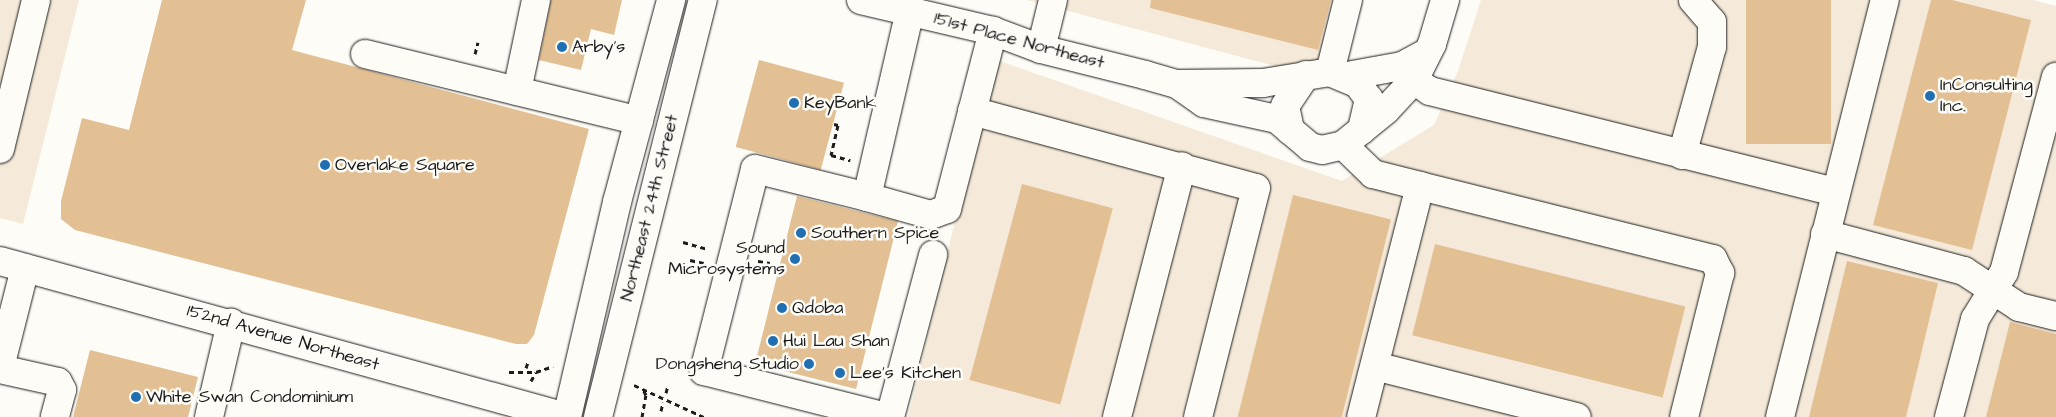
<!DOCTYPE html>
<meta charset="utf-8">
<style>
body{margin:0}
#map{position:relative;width:2056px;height:417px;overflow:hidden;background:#fdfcf7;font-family:"Architects Daughter",sans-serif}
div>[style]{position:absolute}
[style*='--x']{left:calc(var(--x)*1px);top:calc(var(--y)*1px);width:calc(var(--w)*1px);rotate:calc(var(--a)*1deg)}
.built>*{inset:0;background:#f5ead9}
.building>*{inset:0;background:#e3c094;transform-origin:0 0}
.path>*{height:3px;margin-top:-1.5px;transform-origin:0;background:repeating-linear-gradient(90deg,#1c1c1c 0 5px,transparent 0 9px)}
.roads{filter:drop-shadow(0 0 1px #1c1c1c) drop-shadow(0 0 1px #1c1c1c)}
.minor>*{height:28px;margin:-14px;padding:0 14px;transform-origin:14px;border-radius:14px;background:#fdfcf7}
.major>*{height:28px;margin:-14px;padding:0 14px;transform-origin:14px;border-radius:14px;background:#fdfcf7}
.dots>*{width:14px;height:14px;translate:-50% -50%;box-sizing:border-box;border:2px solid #fdfcf7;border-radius:50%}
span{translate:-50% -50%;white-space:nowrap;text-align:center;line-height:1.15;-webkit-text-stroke:5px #fdfcf7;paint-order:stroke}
.street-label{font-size:18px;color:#1c1c1c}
.poi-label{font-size:18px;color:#1c1c1c}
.left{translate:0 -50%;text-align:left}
.right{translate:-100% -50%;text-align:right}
</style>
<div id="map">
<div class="built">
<div style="clip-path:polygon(0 0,79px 0,23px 224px,0 218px)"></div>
<div style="clip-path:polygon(1027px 0,1357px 0,1342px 59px,1286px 69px)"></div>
<div style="clip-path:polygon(1481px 0,1890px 0,1770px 417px,908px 417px,994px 59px,1342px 181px,1434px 125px,1458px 71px)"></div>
<div style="clip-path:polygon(1896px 0,2033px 0,2056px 6px,2056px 417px,1784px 417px)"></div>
</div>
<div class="building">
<div style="clip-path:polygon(162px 0,306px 0,292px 50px,589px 129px,534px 335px,527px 344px,516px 344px,75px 230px,61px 219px,61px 201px,82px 118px,129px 130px)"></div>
<div style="clip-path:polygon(551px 0,622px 0,614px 35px,591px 29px,581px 70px,539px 60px)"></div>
<div style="clip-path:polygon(1151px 0,1331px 0,1318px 50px,1150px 8px)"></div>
<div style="left:1746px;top:0;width:85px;height:144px"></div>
<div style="clip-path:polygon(1931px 0,1952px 0,2031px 20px,1972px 250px,1873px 225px)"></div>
<div style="left:759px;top:60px;width:88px;height:90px;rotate:15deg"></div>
<div style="left:1022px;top:184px;width:94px;height:203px;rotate:15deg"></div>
<div style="left:1293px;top:195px;width:101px;height:229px;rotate:14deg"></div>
<div style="left:797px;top:196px;width:104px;height:173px;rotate:14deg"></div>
<div style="left:1435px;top:244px;width:258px;height:94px;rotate:14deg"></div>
<div style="clip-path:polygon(1847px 261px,1938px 283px,1906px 417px,1809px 417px)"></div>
<div style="clip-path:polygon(2010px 322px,2056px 334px,2056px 417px,1986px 417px)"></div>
<div style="clip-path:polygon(90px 350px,198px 377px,188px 417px,73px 417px)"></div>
</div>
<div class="path">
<div style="--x:475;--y:54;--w:12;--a:-76"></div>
<div style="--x:834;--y:124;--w:4;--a:14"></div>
<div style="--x:838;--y:125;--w:31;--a:103"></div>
<div style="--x:831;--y:155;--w:20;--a:15"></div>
<div style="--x:683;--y:242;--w:26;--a:16"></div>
<div style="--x:690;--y:260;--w:14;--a:12"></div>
<div style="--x:758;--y:261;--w:12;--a:9"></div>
<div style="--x:526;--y:368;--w:6;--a:-72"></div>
<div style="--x:509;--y:372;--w:26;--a:0"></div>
<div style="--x:531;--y:381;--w:10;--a:-61"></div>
<div style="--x:536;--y:372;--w:18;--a:-19"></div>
<div style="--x:634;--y:385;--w:77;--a:24.6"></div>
<div style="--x:666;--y:393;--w:8;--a:-76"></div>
<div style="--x:661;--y:411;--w:9;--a:-77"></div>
<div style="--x:642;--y:417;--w:22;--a:-80"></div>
<div style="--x:646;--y:395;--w:7;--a:-117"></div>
</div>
<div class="roads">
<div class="minor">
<div style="--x:861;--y:0;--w:136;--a:13.2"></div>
<div style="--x:993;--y:31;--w:51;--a:20.6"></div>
<div style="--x:1041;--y:49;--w:107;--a:14"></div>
<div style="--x:1145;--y:75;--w:33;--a:16"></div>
<div style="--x:1177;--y:84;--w:33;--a:35"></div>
<div style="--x:1204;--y:103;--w:75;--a:12.4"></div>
<div style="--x:1277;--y:119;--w:17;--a:40"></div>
<div style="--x:1041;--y:49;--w:50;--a:-76.2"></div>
<div style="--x:365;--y:54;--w:282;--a:13.7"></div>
<div style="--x:1330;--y:72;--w:74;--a:-76"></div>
<div style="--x:1306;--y:75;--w:37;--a:124"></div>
<div style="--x:1285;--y:106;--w:25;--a:78"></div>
<div style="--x:1290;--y:130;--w:26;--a:40"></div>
<div style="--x:1310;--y:147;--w:12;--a:14"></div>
<div style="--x:1322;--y:150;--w:22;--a:-13"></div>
<div style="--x:1343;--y:145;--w:55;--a:-39.1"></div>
<div style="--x:1386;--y:110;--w:41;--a:-47"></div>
<div style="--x:1414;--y:80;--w:40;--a:-63.4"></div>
<div style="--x:1432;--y:44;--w:46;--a:-73.5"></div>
<div style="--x:1347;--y:76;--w:56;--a:-10.3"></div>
<div style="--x:1402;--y:66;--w:24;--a:-28"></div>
<div style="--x:1414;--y:80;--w:19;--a:35"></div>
<div style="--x:1430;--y:91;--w:418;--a:14"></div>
<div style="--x:1177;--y:84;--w:86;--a:-0.7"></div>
<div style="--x:1263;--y:83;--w:68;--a:-9.3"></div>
<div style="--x:1330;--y:72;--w:30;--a:23"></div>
<div style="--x:1358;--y:84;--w:19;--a:54"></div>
<div style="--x:1369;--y:99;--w:32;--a:103"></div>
<div style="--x:517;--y:91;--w:93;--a:-78.2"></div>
<div style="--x:972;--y:111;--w:294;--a:15.2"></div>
<div style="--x:1256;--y:188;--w:236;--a:104.2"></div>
<div style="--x:1343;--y:145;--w:42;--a:44"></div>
<div style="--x:1373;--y:174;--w:49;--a:14.3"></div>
<div style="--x:1420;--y:186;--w:238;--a:104.3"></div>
<div style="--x:0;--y:149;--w:153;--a:-76.4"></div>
<div style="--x:1682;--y:155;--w:112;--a:-74.5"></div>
<div style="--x:1712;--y:47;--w:25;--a:-90"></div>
<div style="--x:1712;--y:22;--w:29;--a:-131"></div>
<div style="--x:1420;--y:186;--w:302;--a:14"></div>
<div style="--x:1713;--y:259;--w:16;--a:63"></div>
<div style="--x:1720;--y:273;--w:148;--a:104"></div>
<div style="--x:867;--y:197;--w:66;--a:15.7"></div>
<div style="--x:931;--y:215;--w:17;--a:-21"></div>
<div style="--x:947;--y:209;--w:184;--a:-75.5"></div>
<div style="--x:1825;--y:234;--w:144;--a:14.9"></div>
<div style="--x:1964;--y:271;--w:66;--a:33.2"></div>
<div style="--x:2019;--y:307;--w:38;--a:14"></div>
<div style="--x:0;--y:261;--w:587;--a:15.41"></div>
<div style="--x:1375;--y:366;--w:208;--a:14.2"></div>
<div style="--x:0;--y:367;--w:102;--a:-75.8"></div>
<div style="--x:0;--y:369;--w:59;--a:12.6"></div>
<div style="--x:58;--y:382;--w:9;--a:63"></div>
<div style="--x:62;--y:390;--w:28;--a:105"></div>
<div style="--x:209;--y:417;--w:97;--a:-76.8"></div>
<div style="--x:886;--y:417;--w:188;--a:-165.8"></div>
<div style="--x:704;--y:371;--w:208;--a:-75.8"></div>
<div style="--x:755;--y:169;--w:115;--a:14"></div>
<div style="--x:867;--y:197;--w:191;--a:-77"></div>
<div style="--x:890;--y:417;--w:168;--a:-75.1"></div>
<div style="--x:1117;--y:417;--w:259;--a:-75.5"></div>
<div style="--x:1780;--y:417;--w:430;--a:-75.9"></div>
<div style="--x:1949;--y:417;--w:101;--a:-75.1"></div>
<div style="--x:1975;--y:319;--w:55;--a:-58.3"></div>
<div style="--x:2004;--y:272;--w:202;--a:-75.1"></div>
</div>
<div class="major">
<div style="--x:567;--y:417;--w:221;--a:-76.9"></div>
<div style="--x:617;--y:202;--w:209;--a:-75"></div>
<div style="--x:598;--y:417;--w:430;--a:-75.9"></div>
</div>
</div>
<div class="dots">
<div style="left:562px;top:47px;background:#1f6fb2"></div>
<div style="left:1930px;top:96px;background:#1f6fb2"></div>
<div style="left:794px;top:103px;background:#1f6fb2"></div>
<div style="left:325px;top:165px;background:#1f6fb2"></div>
<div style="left:801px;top:233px;background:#1f6fb2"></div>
<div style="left:795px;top:259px;background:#1f6fb2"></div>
<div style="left:782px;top:308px;background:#1f6fb2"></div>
<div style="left:773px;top:341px;background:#1f6fb2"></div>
<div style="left:809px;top:364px;background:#1f6fb2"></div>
<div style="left:840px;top:373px;background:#1f6fb2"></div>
<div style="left:136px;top:397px;background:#1f6fb2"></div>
</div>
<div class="street-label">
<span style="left:1019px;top:41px;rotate:15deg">151st Place Northeast</span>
<span style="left:650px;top:208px;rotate:-76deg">Northeast 24th Street</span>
<span style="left:283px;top:338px;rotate:16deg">152nd Avenue Northeast</span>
</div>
<div class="poi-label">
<span class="left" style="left:572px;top:47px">Arby's</span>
<span class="left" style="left:1940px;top:96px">InConsulting<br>Inc.</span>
<span class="left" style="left:804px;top:103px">KeyBank</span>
<span class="left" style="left:335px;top:165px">Overlake Square</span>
<span class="left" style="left:811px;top:233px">Southern Spice</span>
<span class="right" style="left:785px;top:259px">Sound<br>Microsystems</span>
<span class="left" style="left:792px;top:308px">Qdoba</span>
<span class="left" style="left:783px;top:341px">Hui Lau Shan</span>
<span class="right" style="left:799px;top:364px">Dongsheng Studio</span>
<span class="left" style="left:850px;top:373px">Lee’s Kitchen</span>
<span class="left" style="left:146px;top:397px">White Swan Condominium</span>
</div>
</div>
